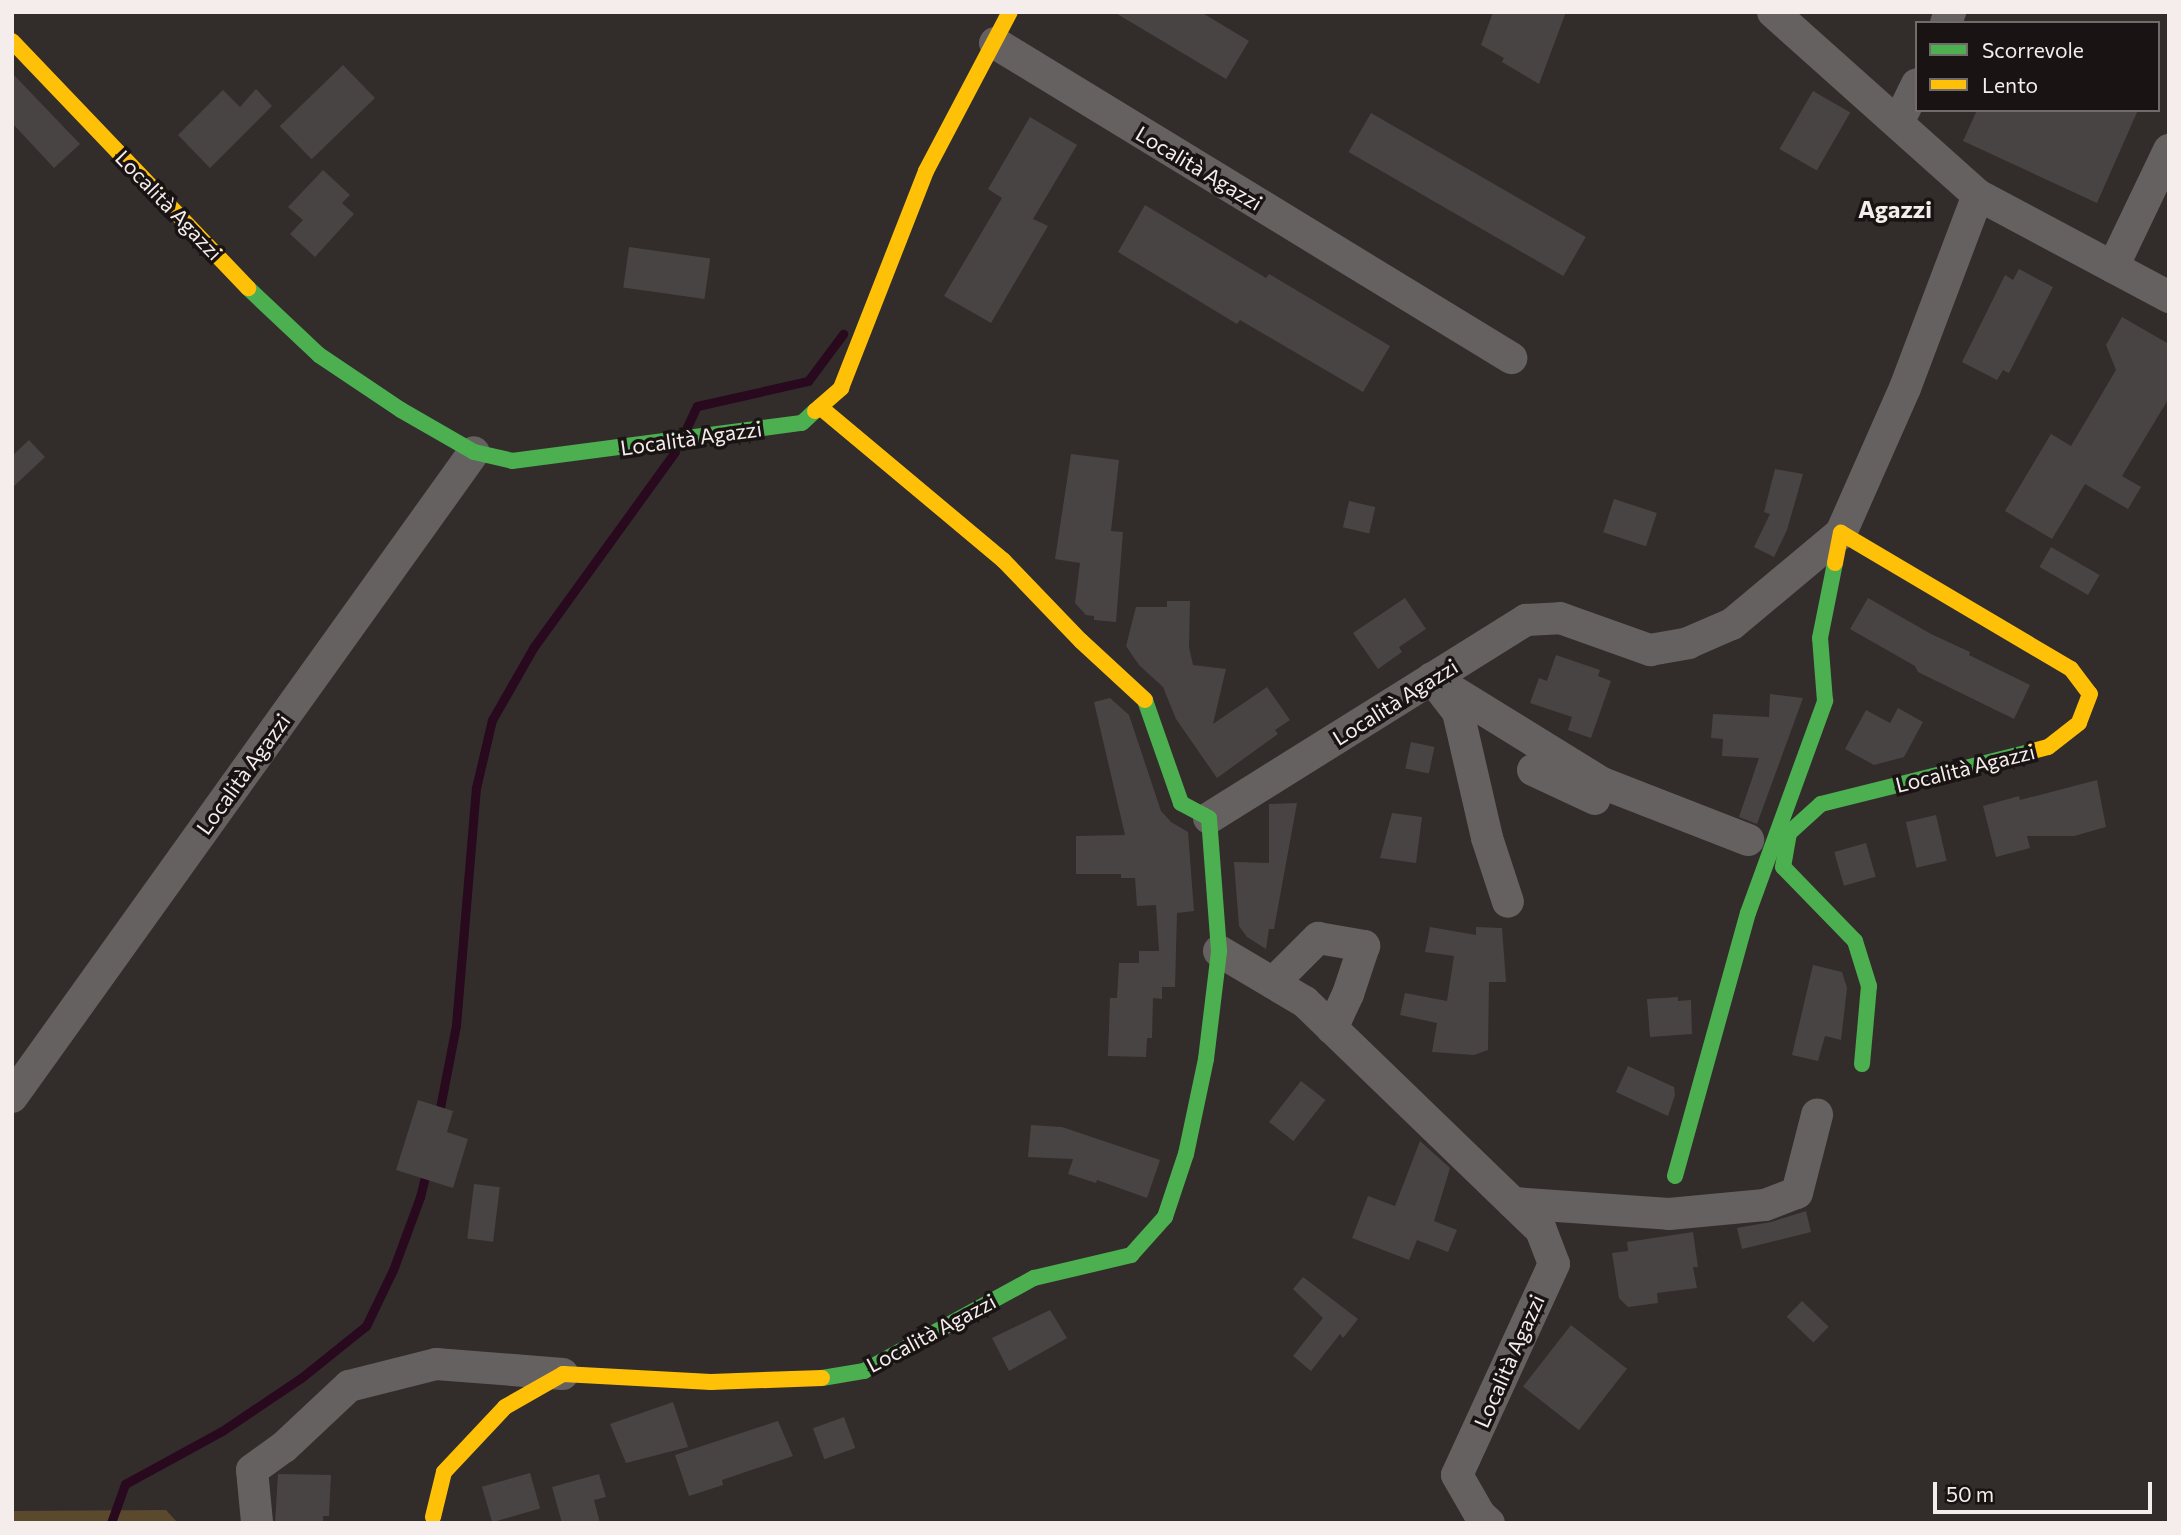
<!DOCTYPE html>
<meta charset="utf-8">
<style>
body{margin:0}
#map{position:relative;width:2181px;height:1535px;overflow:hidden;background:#322c2b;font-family:Commissioner,sans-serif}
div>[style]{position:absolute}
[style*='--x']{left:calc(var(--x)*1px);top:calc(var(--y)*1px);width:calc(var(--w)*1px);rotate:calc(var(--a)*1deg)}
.green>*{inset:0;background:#5b492d}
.stream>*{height:9px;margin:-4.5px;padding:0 4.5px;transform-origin:4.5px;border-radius:4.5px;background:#28091e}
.building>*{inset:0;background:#494444;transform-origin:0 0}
.street>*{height:32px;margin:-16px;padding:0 16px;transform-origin:16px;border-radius:16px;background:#656160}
.fast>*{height:16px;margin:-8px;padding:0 8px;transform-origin:8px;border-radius:8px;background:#4caf50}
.slow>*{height:16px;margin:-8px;padding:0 8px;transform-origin:8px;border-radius:8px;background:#ffc107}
span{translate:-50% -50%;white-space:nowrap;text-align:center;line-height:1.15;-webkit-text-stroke:7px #191413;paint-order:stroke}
.street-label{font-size:21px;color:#f4edeb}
.quarter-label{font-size:24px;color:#f4edeb;font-weight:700}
.frame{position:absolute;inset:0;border:14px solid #f4edeb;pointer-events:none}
.legend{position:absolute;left:1915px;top:21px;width:245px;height:91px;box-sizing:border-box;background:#191413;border:2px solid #716b69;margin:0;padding:9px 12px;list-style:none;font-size:21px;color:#f4edeb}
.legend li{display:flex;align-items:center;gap:14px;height:35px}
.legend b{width:35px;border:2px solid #716b69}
.scale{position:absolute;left:1933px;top:1482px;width:219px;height:32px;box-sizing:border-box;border:4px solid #f4edeb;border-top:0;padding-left:9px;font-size:21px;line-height:24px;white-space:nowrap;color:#f4edeb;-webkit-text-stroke:5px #191413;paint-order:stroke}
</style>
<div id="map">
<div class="green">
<div style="clip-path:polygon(166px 1510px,178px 1523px,12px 1523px,12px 1511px)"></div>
</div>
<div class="stream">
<div style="--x:687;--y:427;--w:23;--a:-65"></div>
<div style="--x:697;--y:406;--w:114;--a:-12.7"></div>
<div style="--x:808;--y:381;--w:59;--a:-53.3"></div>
<div style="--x:438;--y:1118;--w:95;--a:-79"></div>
<div style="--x:456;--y:1025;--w:238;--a:-85.2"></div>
<div style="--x:476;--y:788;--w:70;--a:-76.8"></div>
<div style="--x:492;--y:720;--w:83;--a:-60.3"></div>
<div style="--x:533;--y:648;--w:242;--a:-54.1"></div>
<div style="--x:111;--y:1523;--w:41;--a:-70.3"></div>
<div style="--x:125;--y:1484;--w:111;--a:-28.7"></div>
<div style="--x:222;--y:1431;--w:95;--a:-33.9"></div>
<div style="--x:301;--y:1378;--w:83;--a:-38.7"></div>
<div style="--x:366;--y:1326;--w:62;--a:-64.3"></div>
<div style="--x:393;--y:1270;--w:78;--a:-69.7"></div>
<div style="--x:420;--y:1197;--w:29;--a:-76"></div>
</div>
<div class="building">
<div style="clip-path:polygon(1114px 12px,1201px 12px,1249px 41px,1226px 79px)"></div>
<div style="clip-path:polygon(1493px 12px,1566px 12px,1539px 84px,1502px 62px,1504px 58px,1481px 45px)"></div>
<div style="left:343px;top:65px;width:46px;height:88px;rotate:46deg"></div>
<div style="clip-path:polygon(12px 73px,80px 144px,54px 168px,12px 123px)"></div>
<div style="clip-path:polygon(256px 89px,272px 106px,210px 168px,178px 135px,223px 90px,240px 107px)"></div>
<div style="left:1813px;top:91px;width:43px;height:67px;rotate:30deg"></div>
<div style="clip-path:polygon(1977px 110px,2138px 110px,2097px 203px,1963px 141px)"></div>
<div style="left:1371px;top:113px;width:248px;height:45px;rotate:30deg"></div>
<div style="clip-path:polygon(1030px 117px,1077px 145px,1033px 219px,1048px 226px,991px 323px,944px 296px,1002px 198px,988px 189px)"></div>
<div style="clip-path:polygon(323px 170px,350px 195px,342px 203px,354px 214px,315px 257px,290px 234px,303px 220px,288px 207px)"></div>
<div style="clip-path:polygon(1145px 205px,1266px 278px,1269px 274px,1390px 346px,1363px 392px,1240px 320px,1237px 324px,1118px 252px)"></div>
<div style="left:629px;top:247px;width:82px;height:41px;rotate:8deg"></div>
<div style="clip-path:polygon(2019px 269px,2053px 287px,2009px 373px,2003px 370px,1997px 380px,1962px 362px,2005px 275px,2013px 280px)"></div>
<div style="clip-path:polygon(2122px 317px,2169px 344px,2169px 398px,2122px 476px,2141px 487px,2128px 509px,2085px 484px,2052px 539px,2005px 511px,2051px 434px,2071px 446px,2116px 370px,2106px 345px)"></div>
<div style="clip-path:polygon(29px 440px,45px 457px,12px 488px,12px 456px)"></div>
<div style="clip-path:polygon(1071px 454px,1119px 460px,1111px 531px,1123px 532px,1116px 622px,1094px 620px,1094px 616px,1086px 615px,1075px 603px,1080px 563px,1055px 559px)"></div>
<div style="clip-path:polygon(1775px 469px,1803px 474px,1787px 530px,1774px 557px,1754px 547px,1770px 514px,1764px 512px)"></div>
<div style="left:1614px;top:499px;width:45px;height:35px;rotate:18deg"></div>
<div style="left:1349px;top:501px;width:27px;height:27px;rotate:13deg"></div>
<div style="left:2051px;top:547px;width:56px;height:23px;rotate:30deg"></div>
<div style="clip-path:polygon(1405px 598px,1426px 629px,1399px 647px,1402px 652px,1378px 669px,1353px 633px)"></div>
<div style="clip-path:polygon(1868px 598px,1931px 634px,1970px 652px,1969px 655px,2030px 685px,2014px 719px,1918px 672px,1915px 666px,1850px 629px)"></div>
<div style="clip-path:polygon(1167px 601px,1190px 601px,1189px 647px,1193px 665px,1226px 669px,1213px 724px,1267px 687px,1290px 720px,1275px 730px,1278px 734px,1217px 778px,1176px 719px,1163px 687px,1139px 665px,1126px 646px,1136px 607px,1167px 607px)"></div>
<div style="clip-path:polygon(1556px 655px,1600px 670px,1598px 676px,1611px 681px,1591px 738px,1568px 730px,1572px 717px,1530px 703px,1539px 678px,1547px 681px)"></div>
<div style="clip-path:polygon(1770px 694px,1803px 698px,1757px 824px,1739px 817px,1759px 758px,1722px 756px,1723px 739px,1711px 738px,1713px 714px,1769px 717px)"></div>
<div style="clip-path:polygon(1110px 698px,1129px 715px,1161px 811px,1171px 822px,1188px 832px,1194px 911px,1177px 913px,1175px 987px,1162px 987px,1162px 999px,1153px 998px,1152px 1038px,1147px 1038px,1146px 1057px,1108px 1056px,1110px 998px,1117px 998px,1119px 963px,1139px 963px,1139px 951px,1159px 951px,1156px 905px,1137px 906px,1135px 878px,1121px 878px,1121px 874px,1076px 874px,1076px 836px,1125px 835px,1094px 702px)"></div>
<div style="clip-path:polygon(1898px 708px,1923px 722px,1904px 757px,1874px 765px,1845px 749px,1866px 710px,1890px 723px)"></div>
<div style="left:1411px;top:742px;width:24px;height:27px;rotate:12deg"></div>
<div style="clip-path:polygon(2097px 780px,2106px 827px,2074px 836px,2027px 836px,2030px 848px,1996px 857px,1983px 806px,2019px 796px,2020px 800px)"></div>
<div style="clip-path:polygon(1297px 803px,1274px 929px,1269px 929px,1266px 949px,1247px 937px,1239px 926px,1234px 862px,1269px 863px,1269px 804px)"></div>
<div style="clip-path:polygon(1392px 813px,1422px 817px,1416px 863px,1380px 858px)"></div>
<div style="left:1936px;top:815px;width:47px;height:31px;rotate:77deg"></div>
<div style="left:1866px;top:843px;width:35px;height:33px;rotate:74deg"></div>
<div style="clip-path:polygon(1430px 927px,1476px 935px,1476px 927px,1502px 928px,1506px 982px,1489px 982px,1488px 1050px,1474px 1055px,1432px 1052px,1437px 1023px,1400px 1015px,1405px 993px,1447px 1001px,1454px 956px,1425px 952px)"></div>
<div style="clip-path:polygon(1813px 965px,1842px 972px,1847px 988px,1841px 1040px,1825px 1036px,1818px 1061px,1792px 1055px)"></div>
<div style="clip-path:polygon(1678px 997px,1678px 1001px,1691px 1000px,1692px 1034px,1650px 1037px,1647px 999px)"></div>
<div style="clip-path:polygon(1628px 1066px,1674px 1087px,1675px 1095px,1668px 1116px,1616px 1092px)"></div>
<div style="left:1301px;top:1081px;width:31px;height:52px;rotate:38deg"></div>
<div style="clip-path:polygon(418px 1100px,453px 1111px,447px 1132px,468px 1139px,453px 1188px,396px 1170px)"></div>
<div style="clip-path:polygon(1031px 1125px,1062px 1127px,1160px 1160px,1147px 1198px,1097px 1180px,1096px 1183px,1068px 1174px,1073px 1159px,1028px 1157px)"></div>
<div style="clip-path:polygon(1420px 1141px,1450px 1168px,1434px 1221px,1457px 1230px,1448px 1252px,1417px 1240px,1409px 1260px,1352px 1238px,1368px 1196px,1395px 1206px)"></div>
<div style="left:474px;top:1184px;width:26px;height:55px;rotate:7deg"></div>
<div style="clip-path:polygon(1806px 1211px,1811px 1232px,1742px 1249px,1737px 1228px,1771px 1222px)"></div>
<div style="clip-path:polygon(1693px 1232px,1698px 1267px,1693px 1267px,1697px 1288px,1657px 1293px,1658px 1303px,1628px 1307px,1619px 1298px,1612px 1253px,1628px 1251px,1627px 1242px)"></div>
<div style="clip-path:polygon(1303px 1277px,1358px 1319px,1343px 1338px,1340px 1334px,1311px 1371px,1293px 1356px,1323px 1318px,1293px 1289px)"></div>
<div style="left:1802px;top:1301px;width:37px;height:22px;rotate:44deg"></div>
<div style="clip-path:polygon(1050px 1310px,1067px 1338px,1009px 1371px,992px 1338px)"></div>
<div style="left:1571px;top:1325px;width:71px;height:78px;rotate:38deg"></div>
<div style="clip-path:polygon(673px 1402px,688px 1447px,626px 1463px,610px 1424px)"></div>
<div style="left:844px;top:1417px;width:33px;height:33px;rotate:70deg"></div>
<div style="clip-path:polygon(778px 1421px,793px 1456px,722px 1480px,723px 1485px,689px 1496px,675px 1455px)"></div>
<div style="left:530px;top:1473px;width:37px;height:50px;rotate:74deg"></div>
<div style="clip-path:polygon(278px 1474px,331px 1475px,329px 1516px,323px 1516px,323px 1523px,275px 1523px)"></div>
<div style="clip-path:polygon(599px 1474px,606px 1497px,594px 1500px,600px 1523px,562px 1523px,552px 1487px)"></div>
</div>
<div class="street">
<div style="--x:1773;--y:12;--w:275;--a:41.8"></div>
<div style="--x:1978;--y:195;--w:217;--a:28.1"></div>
<div style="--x:1946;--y:23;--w:12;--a:-70"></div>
<div style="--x:995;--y:43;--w:605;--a:31.4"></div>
<div style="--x:1898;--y:123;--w:43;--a:-64"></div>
<div style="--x:2113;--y:267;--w:130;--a:-64.4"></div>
<div style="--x:1432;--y:678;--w:200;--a:31.7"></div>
<div style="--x:1602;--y:783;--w:157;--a:21.3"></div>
<div style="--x:1437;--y:685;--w:34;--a:52"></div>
<div style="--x:1458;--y:712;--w:129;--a:77"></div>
<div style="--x:1487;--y:838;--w:67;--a:71.8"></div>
<div style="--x:1533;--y:770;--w:68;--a:25.1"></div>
<div style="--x:1209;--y:818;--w:374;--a:-32"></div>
<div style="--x:1526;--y:620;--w:34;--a:-3"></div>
<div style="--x:1560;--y:618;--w:96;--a:19.6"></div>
<div style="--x:1650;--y:650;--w:39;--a:-10"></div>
<div style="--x:1688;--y:643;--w:48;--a:-23.4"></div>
<div style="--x:1732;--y:624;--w:142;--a:-39.9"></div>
<div style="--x:1841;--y:533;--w:158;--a:-66.2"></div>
<div style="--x:1905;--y:388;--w:206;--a:-69.3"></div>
<div style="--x:1219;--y:951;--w:100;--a:30.7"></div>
<div style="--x:1305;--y:1002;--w:328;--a:44"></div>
<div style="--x:1541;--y:1230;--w:36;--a:69"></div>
<div style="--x:1554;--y:1264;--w:232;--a:114.7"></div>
<div style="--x:1457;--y:1475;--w:46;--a:60.1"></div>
<div style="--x:1480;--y:1515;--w:12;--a:42"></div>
<div style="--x:1273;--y:983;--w:64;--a:-45"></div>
<div style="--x:1318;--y:938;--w:47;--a:9.9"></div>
<div style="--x:1364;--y:946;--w:51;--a:108.4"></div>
<div style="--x:1348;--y:994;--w:38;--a:115"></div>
<div style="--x:12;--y:1097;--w:793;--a:-54.39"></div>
<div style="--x:1513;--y:1203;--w:156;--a:4"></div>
<div style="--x:1669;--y:1214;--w:96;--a:-5.4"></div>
<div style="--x:1765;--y:1205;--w:34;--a:-21"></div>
<div style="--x:1797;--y:1193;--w:81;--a:-75.6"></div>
<div style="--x:257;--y:1522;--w:52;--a:-95.5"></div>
<div style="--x:252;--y:1470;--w:39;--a:-36"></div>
<div style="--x:284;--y:1447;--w:89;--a:-43.2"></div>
<div style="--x:349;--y:1386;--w:90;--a:-14.2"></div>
<div style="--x:436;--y:1364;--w:127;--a:4.5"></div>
</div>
<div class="fast">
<div style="--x:248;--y:288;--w:98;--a:43.3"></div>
<div style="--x:319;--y:355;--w:99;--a:33.9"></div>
<div style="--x:401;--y:410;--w:84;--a:29.9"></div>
<div style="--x:474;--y:452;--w:39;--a:13"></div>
<div style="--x:512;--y:461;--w:292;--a:-7.5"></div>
<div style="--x:802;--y:423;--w:18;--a:-43"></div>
<div style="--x:1862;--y:1064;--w:78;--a:-84.9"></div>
<div style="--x:1869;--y:986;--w:47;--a:-107.3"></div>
<div style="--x:1855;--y:941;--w:103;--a:-134.2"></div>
<div style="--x:1783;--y:867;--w:35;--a:-80"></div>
<div style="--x:1789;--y:833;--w:43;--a:-42.2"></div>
<div style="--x:1821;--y:804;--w:219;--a:-14"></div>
<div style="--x:1675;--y:1176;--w:273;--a:-74.5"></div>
<div style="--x:1748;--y:913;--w:226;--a:-70"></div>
<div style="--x:1825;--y:701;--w:63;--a:-94.5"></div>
<div style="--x:1820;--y:638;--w:76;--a:-78.7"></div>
<div style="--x:822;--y:1378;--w:43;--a:-9.5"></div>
<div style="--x:864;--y:1371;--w:194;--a:-28.7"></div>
<div style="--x:1034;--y:1278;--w:100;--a:-13.3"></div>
<div style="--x:1131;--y:1255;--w:51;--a:-48.2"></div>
<div style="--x:1165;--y:1217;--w:66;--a:-71.6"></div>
<div style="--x:1186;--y:1154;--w:97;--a:-78.1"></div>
<div style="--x:1206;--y:1059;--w:109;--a:-83.1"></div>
<div style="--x:1219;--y:951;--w:133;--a:-94.3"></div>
<div style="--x:1209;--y:818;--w:32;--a:-152"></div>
<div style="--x:1181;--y:803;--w:109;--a:-109.3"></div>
</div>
<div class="slow">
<div style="--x:12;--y:41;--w:342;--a:46.3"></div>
<div style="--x:820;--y:407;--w:239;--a:39.9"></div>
<div style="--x:1003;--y:560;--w:112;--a:46.1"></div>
<div style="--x:1081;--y:641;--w:87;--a:42.7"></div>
<div style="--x:815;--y:411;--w:35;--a:-41"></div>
<div style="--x:841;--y:388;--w:233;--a:-68.6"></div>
<div style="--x:926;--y:171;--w:180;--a:-62.2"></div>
<div style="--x:1835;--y:563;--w:31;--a:-79"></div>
<div style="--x:1841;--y:533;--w:267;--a:30.6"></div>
<div style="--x:2071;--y:669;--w:31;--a:53"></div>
<div style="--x:2090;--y:694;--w:31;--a:111"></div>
<div style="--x:2079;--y:723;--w:39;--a:142"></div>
<div style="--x:2048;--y:747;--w:16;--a:165"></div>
<div style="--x:433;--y:1517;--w:46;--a:-76.3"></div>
<div style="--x:444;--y:1472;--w:89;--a:-46.8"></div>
<div style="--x:505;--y:1407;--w:67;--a:-29.6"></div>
<div style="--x:563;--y:1374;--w:148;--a:3.1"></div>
<div style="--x:711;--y:1382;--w:111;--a:-2.1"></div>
</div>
<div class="street-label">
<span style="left:1199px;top:168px;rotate:31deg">Località Agazzi</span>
<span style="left:169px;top:205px;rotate:46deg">Località Agazzi</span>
<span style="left:691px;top:438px;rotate:-8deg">Località Agazzi</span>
<span style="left:1395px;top:702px;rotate:-32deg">Località Agazzi</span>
<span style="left:1965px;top:768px;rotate:-14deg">Località Agazzi</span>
<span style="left:243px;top:774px;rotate:-54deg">Località Agazzi</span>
<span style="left:931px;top:1333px;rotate:-28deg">Località Agazzi</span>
<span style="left:1509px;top:1361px;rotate:-66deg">Località Agazzi</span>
</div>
<div class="quarter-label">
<span style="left:1895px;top:209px">Agazzi</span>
</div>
<div class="frame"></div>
<ul class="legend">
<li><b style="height:9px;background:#4caf50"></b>Scorrevole</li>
<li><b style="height:9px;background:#ffc107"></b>Lento</li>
</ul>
<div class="scale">50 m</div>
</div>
